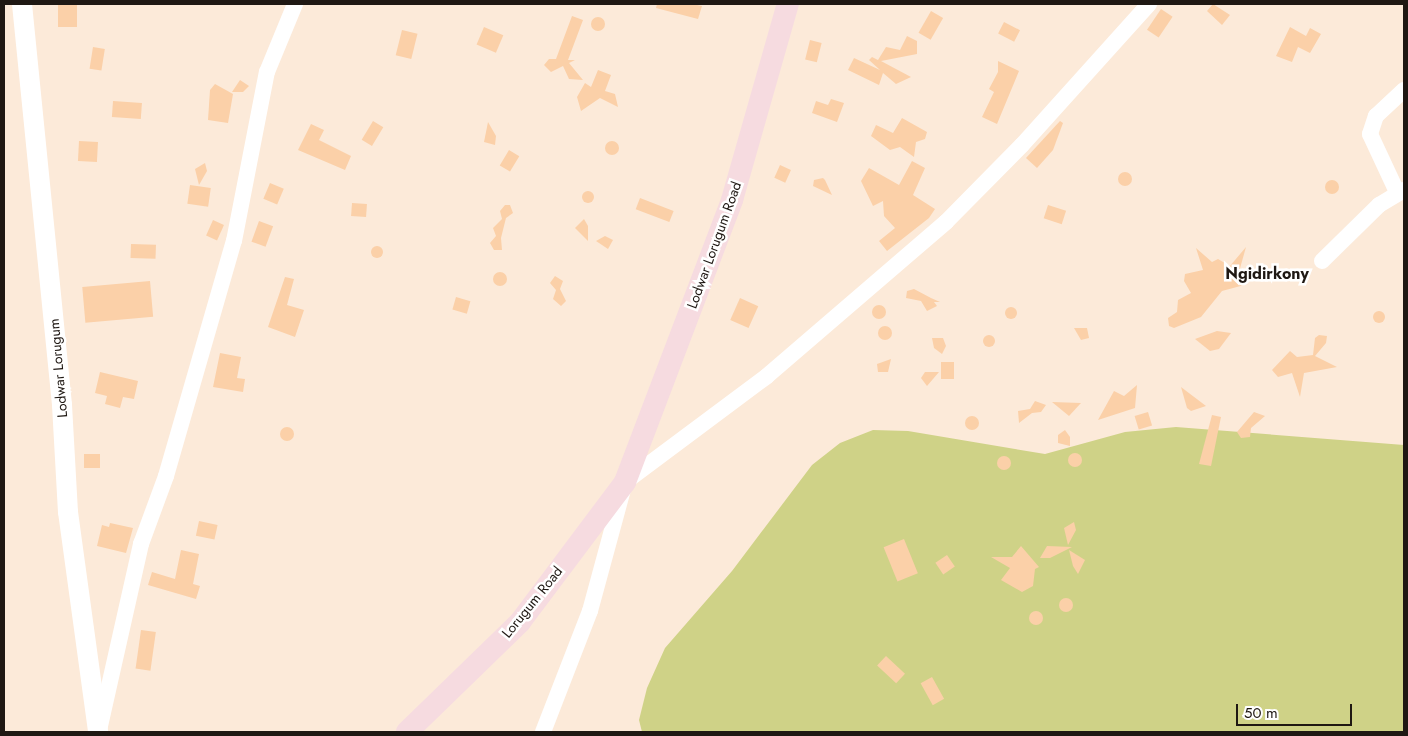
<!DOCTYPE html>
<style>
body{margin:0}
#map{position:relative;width:1408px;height:736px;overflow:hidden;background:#fcead9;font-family:Jost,sans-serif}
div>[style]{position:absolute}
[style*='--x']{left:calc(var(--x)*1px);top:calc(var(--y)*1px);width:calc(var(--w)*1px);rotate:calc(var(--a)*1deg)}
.green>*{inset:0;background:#cfd287}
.building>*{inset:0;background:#fbd0a8;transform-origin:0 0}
.round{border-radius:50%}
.minor>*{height:16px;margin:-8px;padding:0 8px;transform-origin:8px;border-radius:8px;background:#fff}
.tertiary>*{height:20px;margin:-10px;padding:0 10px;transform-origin:10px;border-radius:10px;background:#fff}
.secondary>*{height:22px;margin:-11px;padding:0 11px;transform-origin:11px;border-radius:11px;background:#f6dbe0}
span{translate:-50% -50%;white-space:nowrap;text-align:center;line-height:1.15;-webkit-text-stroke:5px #fff;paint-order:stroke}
.street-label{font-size:14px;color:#1f1813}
.quarter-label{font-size:16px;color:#1f1813;font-weight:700}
.frame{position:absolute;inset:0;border:5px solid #1f1813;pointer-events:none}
.scale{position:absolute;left:1236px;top:704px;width:116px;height:22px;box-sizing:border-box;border:2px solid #1f1813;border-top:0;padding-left:6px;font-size:15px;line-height:18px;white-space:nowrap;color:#1f1813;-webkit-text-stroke:4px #fff;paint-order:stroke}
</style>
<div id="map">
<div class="green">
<div style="clip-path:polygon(1176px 427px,1404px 445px,1404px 732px,642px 732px,639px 720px,647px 688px,665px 648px,732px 571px,812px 465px,840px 443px,873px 430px,908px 431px,1045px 454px,1125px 432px)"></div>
</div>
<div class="building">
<div style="left:58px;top:4px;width:19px;height:23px"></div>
<div style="clip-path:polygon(657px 4px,692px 4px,702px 6px,698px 19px,656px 8px)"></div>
<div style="clip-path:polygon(1213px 4px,1230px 15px,1222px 25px,1207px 11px)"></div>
<div style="left:1161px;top:9px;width:14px;height:25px;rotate:34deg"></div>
<div style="left:931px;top:11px;width:14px;height:25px;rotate:30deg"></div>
<div style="clip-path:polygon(572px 16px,583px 20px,568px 60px,575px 60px,569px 63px,583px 80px,569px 79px,563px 66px,551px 72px,544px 65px,549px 59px,556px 59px)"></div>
<div class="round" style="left:591px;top:17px;width:14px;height:14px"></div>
<div style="left:1004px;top:22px;width:18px;height:13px;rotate:27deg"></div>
<div style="left:484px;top:27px;width:21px;height:19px;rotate:23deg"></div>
<div style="clip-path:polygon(1290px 27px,1306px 36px,1310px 28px,1321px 34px,1310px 53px,1298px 47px,1292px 62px,1276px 56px)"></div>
<div style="left:402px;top:30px;width:16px;height:26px;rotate:14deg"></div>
<div style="clip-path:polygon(907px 36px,917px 41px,917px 54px,881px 61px,911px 77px,896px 84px,883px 73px,879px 85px,848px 70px,854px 58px,880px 70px,869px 60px,872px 57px,878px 60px,886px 47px,900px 50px)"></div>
<div style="left:810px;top:40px;width:12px;height:20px;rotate:14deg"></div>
<div style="left:93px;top:47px;width:12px;height:22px;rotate:9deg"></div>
<div style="clip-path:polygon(998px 61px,1019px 71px,997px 124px,982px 117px,994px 92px,989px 89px,998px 72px)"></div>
<div style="clip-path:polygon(598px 70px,611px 75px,605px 91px,615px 94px,618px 107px,600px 98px,581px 111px,577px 97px,585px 83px,591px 87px)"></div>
<div style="clip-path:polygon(240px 80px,249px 86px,243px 92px,232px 92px)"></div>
<div style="clip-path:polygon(215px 84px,233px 94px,228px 123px,208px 120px,210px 90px)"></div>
<div style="clip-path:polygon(831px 99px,844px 103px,837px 122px,812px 113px,816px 101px,828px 105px)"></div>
<div style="left:113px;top:101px;width:29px;height:16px;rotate:4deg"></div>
<div style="clip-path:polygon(902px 118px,927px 132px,925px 139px,916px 142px,914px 157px,900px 147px,890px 150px,871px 136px,876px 125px,893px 133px)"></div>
<div style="left:373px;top:121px;width:12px;height:22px;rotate:31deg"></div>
<div style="clip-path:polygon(1060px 121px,1063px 123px,1053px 150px,1037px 168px,1026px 158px)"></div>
<div style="clip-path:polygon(488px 122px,496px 136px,495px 145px,484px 142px)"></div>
<div style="clip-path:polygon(311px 124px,324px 130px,319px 140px,351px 156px,345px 170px,298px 150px)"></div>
<div style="left:79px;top:141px;width:19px;height:20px;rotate:3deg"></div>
<div class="round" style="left:605px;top:141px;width:14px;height:14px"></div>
<div style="left:509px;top:150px;width:12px;height:18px;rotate:31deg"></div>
<div style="clip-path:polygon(912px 161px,925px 168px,913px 195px,935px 209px,929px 218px,887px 251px,879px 241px,895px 228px,884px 216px,883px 201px,873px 206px,861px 181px,869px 168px,899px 185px)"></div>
<div style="clip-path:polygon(205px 163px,207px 171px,199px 185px,195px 169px)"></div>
<div style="left:780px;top:165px;width:12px;height:14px;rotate:24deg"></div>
<div class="round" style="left:1118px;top:172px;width:14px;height:14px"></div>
<div style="clip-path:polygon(823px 178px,825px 180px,832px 195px,813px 186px,814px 180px)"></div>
<div class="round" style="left:1325px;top:180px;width:14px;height:14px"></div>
<div style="left:270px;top:183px;width:15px;height:17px;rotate:23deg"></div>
<div style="left:190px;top:185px;width:21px;height:19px;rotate:8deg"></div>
<div class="round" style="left:582px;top:191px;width:12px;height:12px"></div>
<div style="left:640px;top:198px;width:36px;height:12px;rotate:21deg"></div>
<div style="left:352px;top:203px;width:15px;height:13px;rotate:4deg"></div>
<div style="clip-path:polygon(505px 205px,510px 205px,513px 213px,506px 218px,501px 238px,502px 250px,494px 250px,490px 243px,496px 236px,493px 228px,502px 219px,500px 211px)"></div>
<div style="left:1048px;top:205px;width:19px;height:14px;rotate:18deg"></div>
<div style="clip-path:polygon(584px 219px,588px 226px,588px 241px,575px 228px)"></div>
<div style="left:213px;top:220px;width:12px;height:17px;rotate:24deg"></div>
<div style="left:259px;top:221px;width:15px;height:22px;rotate:20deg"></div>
<div style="clip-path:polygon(605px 236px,613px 240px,608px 249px,596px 241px)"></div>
<div style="left:131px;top:244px;width:25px;height:14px;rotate:2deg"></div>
<div class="round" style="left:371px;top:246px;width:12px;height:12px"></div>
<div style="clip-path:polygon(1246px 247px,1239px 272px,1248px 284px,1222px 291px,1201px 317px,1174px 328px,1169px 326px,1168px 318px,1177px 312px,1178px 300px,1191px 293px,1184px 281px,1185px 274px,1203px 270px,1196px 248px,1212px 262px,1218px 259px,1230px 266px)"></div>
<div class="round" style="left:493px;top:272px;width:14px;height:14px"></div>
<div style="clip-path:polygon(555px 276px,563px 281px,560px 289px,566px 301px,561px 306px,553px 299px,556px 290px,550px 283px)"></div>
<div style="clip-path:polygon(285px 277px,294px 279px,287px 305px,304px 310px,295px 337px,268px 327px)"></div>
<div style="left:150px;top:281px;width:36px;height:68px;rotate:85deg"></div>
<div style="clip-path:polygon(914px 289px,931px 298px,940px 302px,934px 302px,937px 306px,927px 311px,921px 301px,906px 298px,907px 291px)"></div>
<div style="left:456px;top:297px;width:15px;height:13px;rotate:16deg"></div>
<div style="left:740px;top:298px;width:20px;height:24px;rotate:24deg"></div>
<div class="round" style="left:872px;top:305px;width:14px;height:14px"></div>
<div class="round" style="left:1005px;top:307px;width:12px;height:12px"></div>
<div class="round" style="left:1373px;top:311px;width:12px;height:12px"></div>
<div class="round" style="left:878px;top:326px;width:14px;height:14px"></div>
<div style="clip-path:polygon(1074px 328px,1087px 328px,1089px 338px,1081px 340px)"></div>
<div style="clip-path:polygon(1217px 331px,1231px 333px,1219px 349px,1210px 351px,1195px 339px)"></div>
<div class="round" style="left:983px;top:335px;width:12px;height:12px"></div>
<div style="clip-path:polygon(1319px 335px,1327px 336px,1326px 343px,1315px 356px,1337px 367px,1304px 373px,1300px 397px,1292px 373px,1278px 377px,1272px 370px,1290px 351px,1297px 357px,1313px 355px,1315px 338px)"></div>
<div style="clip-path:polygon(932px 338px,943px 338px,946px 346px,942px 354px,934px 348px)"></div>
<div style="clip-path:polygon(220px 353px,241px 357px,237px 378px,245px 379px,243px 392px,213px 387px)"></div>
<div style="clip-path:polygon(891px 359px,888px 372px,878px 372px,877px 364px)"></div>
<div style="left:941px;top:362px;width:13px;height:17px"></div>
<div style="clip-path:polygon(100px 372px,138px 381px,134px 399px,123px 397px,120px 408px,105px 404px,107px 396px,95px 393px)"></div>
<div style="clip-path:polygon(925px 372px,939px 372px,927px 386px,921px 378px)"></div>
<div style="clip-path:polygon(1137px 385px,1135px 408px,1098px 420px,1114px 391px,1124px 396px)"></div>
<div style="clip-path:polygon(1181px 387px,1206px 406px,1191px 411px,1187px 408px)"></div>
<div style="clip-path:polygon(1035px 401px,1046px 405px,1041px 412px,1032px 413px,1019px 423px,1018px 411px,1030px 409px)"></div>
<div style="clip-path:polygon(1052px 402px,1081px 403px,1069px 416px)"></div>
<div style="left:1148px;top:412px;width:14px;height:14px;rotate:73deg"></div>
<div style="clip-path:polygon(1254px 412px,1265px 416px,1251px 428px,1250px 437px,1241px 438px,1237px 432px)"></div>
<div style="clip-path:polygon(1212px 415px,1221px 417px,1211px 466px,1199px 464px)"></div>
<div class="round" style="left:965px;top:416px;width:14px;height:14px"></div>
<div class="round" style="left:280px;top:427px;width:14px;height:14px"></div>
<div style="clip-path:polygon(1065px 430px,1070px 437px,1070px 446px,1058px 443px,1058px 435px)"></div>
<div class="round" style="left:1068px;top:453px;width:14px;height:14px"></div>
<div style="left:84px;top:454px;width:16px;height:14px"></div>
<div class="round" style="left:997px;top:456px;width:14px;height:14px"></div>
<div style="left:199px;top:521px;width:19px;height:15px;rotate:12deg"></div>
<div style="clip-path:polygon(1074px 522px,1076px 530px,1068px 545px,1064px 528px)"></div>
<div style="clip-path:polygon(110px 523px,133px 528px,126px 553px,97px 546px,102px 525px,109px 527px)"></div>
<div style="left:904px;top:539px;width:37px;height:22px;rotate:68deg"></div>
<div style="clip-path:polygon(1021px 546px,1039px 567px,1035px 569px,1033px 586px,1022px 592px,1001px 580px,1010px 568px,991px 557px,1012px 557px)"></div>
<div style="clip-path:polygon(1047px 546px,1072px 547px,1050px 558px,1040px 558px)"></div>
<div style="clip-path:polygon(181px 550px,199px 554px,193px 584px,200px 586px,196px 599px,148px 585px,152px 572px,175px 579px)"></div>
<div style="clip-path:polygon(1069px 550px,1085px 560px,1078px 574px,1073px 566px)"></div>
<div style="left:947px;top:555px;width:14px;height:14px;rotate:56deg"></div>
<div class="round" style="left:1059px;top:598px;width:14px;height:14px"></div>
<div class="round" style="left:1029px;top:611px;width:14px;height:14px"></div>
<div style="left:141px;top:630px;width:15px;height:39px;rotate:8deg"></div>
<div style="left:886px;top:656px;width:26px;height:13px;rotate:43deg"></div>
<div style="left:932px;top:677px;width:25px;height:13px;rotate:61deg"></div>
</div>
<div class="minor">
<div style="--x:1397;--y:192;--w:64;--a:-115"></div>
<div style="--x:1370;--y:134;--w:19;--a:-72"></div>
<div style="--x:1376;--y:116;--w:38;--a:-43"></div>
<div style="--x:1322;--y:261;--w:80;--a:-44.5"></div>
<div style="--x:1379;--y:205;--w:29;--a:-31"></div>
<div style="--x:100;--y:726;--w:187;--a:-77.3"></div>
<div style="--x:141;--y:544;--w:72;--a:-69.8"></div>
<div style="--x:166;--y:476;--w:245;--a:-73.9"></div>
<div style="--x:234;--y:241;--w:172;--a:-79"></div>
<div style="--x:267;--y:72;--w:74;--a:-67.6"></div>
<div style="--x:543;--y:732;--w:130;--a:-68.8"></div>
<div style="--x:590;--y:611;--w:134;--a:-74.8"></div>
<div style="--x:625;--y:482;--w:177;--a:-36.7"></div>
<div style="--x:767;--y:376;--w:236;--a:-40.7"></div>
<div style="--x:946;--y:222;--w:108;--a:-45.4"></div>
<div style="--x:1022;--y:145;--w:190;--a:-48"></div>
</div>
<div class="tertiary">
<div style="--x:22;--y:4;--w:403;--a:84.3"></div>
<div style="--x:62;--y:405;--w:107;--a:86.8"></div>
<div style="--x:68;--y:512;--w:222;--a:82.2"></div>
</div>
<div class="secondary">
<div style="--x:407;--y:732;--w:158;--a:-44.2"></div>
<div style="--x:520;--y:622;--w:175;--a:-53.1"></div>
<div style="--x:625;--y:482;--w:302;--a:-69.2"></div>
<div style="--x:732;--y:200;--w:204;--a:-74.1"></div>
</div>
<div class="street-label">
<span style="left:714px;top:245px;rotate:-70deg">Lodwar Lorugum Road</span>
<span style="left:58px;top:368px;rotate:-95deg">Lodwar Lorugum</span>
<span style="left:532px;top:602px;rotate:-51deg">Lorugum Road</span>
</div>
<div class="quarter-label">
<span style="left:1267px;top:274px">Ngidirkony</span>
</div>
<div class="frame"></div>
<div class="scale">50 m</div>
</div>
